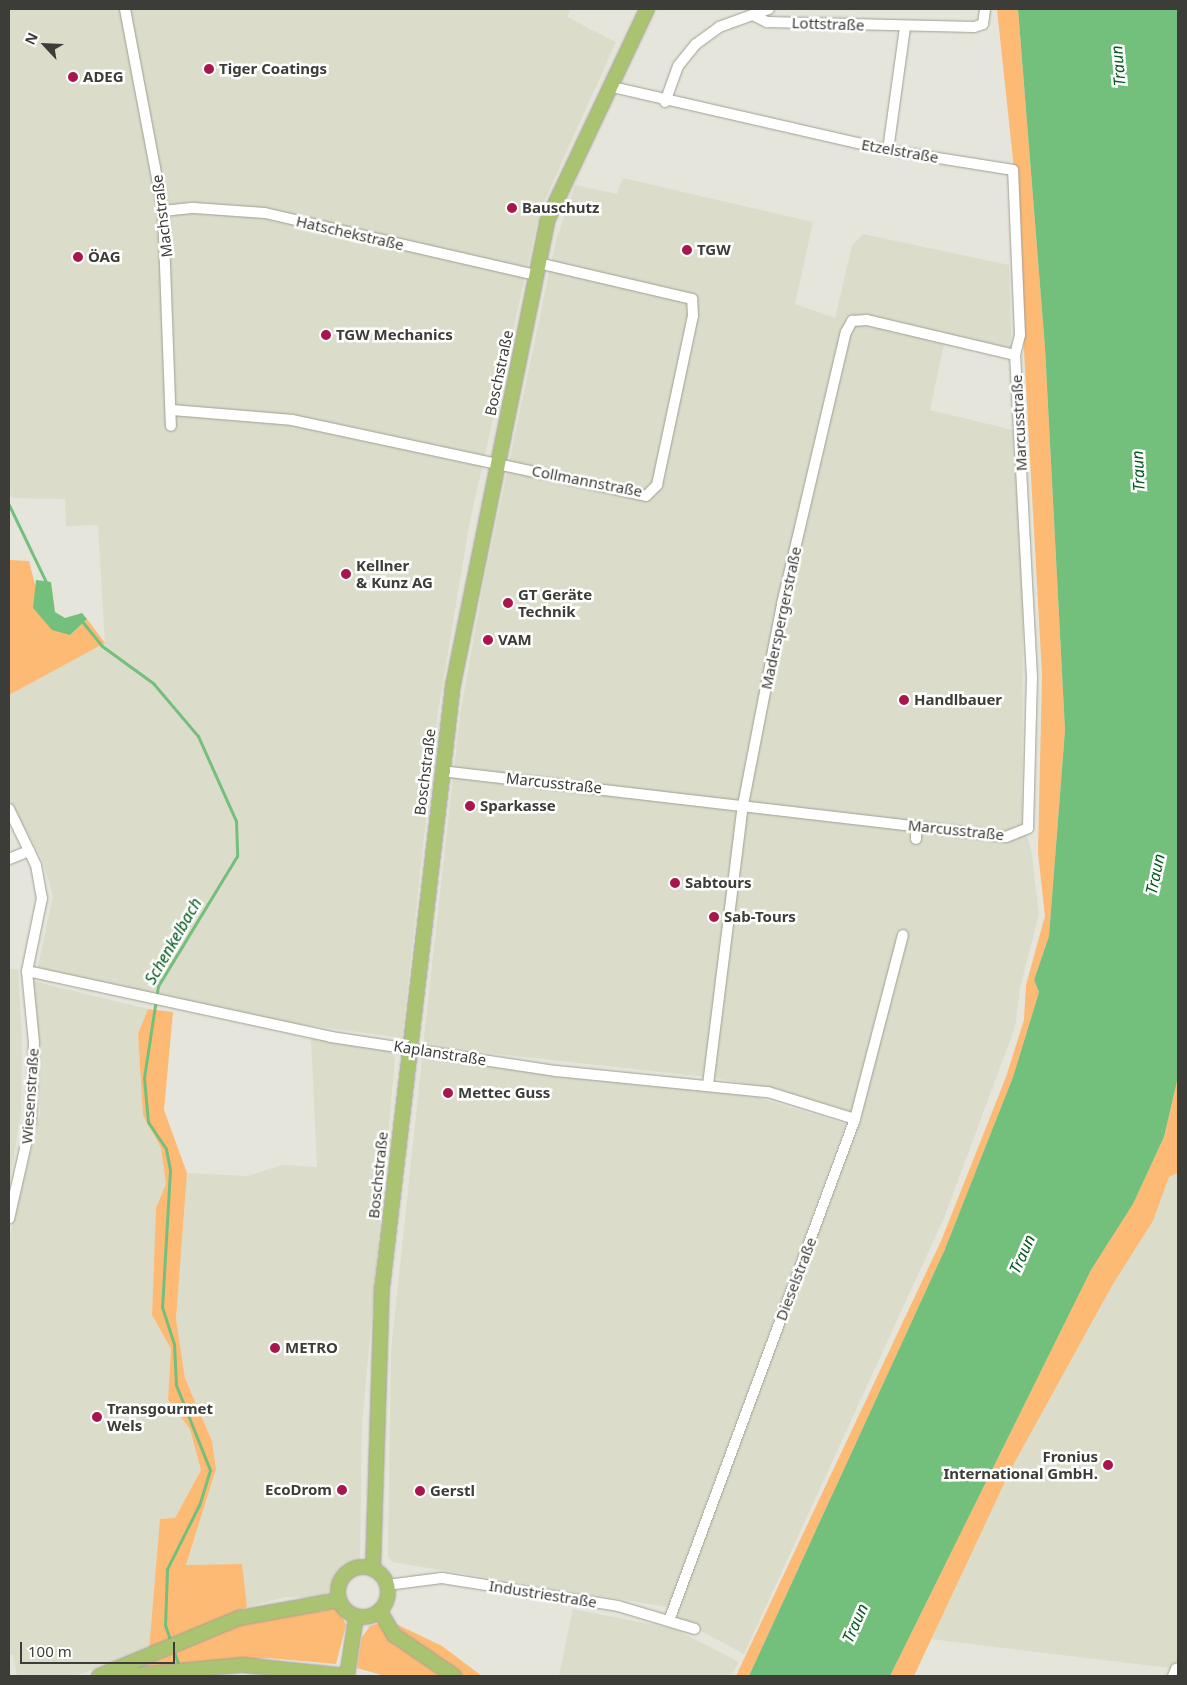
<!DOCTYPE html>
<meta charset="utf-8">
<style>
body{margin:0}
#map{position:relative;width:1187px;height:1685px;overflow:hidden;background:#e5e5db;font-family:"Noto Sans",sans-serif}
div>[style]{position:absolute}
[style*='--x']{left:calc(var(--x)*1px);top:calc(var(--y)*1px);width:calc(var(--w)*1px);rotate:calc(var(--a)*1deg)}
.built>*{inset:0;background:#dcdcca}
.green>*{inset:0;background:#fdba74}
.water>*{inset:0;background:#73bf7c}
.stream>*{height:3px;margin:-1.5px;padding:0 1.5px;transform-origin:1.5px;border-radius:1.5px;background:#73bf7c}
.roads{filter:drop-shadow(0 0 1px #9f9f95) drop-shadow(0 0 1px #9f9f95)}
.minor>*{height:10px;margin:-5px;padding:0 5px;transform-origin:5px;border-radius:5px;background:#fff}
.major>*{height:14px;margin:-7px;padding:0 7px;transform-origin:7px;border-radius:7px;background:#aac371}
.major>.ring{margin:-7px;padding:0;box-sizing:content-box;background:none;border:14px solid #aac371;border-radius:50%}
.dots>*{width:14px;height:14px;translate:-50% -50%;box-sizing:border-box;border:2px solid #fff;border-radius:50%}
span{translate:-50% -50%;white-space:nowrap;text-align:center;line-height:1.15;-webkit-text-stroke:5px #fff;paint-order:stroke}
.street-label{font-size:15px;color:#3c3c38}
.poi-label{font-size:15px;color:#3c3c38;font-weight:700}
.left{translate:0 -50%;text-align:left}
.right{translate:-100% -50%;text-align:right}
.water-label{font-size:16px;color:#005a1c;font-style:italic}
.frame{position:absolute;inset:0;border:10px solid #3c3c38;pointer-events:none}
.north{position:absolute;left:20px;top:20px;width:50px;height:50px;-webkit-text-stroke:4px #fff;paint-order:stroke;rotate:295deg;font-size:14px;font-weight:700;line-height:20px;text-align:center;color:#3c3c38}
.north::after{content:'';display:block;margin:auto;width:18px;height:22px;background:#3c3c38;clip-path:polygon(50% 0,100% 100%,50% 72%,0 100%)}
.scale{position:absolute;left:20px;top:1642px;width:155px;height:22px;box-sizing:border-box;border:2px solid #3c3c38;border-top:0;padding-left:6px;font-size:15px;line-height:18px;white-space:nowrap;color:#3c3c38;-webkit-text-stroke:4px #fff;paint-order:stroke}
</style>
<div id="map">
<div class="built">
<div style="clip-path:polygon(9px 9px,570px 9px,567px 17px,616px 42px,540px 211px,470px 521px,437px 718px,402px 1038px,234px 1015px,37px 971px,53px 896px,42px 859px,9px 800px,9px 695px,105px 643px,98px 525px,66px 526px,65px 499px,12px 498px,9px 492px)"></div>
<div style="clip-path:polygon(623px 178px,813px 222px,795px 304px,835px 318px,852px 246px,863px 234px,1009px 265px,1012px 359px,944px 344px,930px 410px,1013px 430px,1023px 589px,1022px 822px,1031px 849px,1039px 914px,1020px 988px,1015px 1027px,944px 1218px,744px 1654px,673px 1616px,862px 1116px,783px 1091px,715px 1078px,423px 1046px,460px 715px,484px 581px,556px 240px,575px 185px,617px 194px)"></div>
<div style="clip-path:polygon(9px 969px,18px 970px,22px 1038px,21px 1113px,9px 1187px)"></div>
<div style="clip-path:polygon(33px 981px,148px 1009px,138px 1034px,143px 1115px,161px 1148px,166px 1184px,156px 1208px,152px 1315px,171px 1349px,168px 1400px,190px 1429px,201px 1470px,175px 1518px,160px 1519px,149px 1650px,74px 1676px,17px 1676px,13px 1655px,9px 1655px,9px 1239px,40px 1115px)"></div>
<div style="clip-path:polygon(311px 1039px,389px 1050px,395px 1058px,362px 1425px,360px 1559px,341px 1572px,330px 1592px,319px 1598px,286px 1597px,247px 1607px,242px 1564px,186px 1566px,216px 1469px,212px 1441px,185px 1378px,176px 1319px,187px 1173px,248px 1176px,282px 1165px,317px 1167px)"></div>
<div style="clip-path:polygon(422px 1058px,742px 1093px,846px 1124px,668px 1607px,392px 1562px,388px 1556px,391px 1351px)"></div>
<div style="clip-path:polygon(1178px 1173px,1178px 1669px,930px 1639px,1011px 1469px,1113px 1284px,1153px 1221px,1169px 1177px)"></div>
<div style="clip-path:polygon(573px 1609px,675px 1629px,739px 1662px,731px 1676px,559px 1676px)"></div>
</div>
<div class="green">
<div style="clip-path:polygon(997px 9px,1018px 9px,1045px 348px,1065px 730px,1049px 936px,1034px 980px,1039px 992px,1013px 1077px,945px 1249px,749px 1676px,736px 1676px,941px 1241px,1006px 1077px,1024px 1020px,1026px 985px,1045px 916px,1038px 853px,1042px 675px,1014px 169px)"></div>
<div style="clip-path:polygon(9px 560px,29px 561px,36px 589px,70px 635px,87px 619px,105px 643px,9px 695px)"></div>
<div style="clip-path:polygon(148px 1009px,173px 1012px,164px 1110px,187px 1173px,176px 1319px,185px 1378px,212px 1441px,216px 1469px,186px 1565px,242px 1564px,247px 1607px,149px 1650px,160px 1519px,175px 1518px,201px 1470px,190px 1429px,168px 1400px,171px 1349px,152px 1315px,156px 1208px,166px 1184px,161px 1148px,143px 1115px,138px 1034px)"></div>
<div style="clip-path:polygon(1178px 1077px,1178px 1173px,1169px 1177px,1153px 1221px,1113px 1284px,1011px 1469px,914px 1676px,890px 1676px,1091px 1270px,1133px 1204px,1164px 1137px)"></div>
<div style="clip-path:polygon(336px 1604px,346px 1625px,336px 1664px,268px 1658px,140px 1667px,264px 1615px,323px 1611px)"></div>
<div style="clip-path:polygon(380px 1623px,444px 1676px,385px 1676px,357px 1668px,362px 1637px,370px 1626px)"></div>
<div style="clip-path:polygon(396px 1624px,442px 1646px,482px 1676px,462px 1676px,404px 1635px)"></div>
</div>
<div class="water">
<div style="clip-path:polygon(1018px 9px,1178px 9px,1178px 1077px,1164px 1137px,1133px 1204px,1091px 1270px,890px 1676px,749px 1676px,945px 1249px,1013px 1077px,1039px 992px,1034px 980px,1049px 936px,1065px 730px,1045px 348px)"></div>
<div style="clip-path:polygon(36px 580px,51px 582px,55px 612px,65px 618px,82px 613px,87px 619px,70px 635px,52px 630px,33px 608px)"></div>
</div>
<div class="stream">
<div style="--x:9;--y:505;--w:88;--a:64.3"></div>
<div style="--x:81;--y:620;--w:33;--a:51"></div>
<div style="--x:102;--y:646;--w:63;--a:36"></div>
<div style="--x:153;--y:683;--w:70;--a:49.7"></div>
<div style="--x:198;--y:736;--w:93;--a:65.9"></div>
<div style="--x:236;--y:821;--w:35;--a:88"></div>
<div style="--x:237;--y:856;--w:152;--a:121.3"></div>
<div style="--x:158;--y:986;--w:93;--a:98.7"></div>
<div style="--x:144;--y:1078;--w:44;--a:84.8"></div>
<div style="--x:148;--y:1122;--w:32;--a:56"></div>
<div style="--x:166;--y:1149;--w:21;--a:79"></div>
<div style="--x:170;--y:1170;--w:137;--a:93.3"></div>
<div style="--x:162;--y:1307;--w:39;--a:72"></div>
<div style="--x:174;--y:1344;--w:41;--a:87.2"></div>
<div style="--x:176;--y:1385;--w:92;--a:68.2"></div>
<div style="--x:210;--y:1470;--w:37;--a:107"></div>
<div style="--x:199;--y:1505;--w:72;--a:116.6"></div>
<div style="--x:167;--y:1569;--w:56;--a:92"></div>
<div style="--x:165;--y:1625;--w:18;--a:71"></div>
<div style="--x:173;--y:1648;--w:19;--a:72"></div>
</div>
<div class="roads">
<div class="minor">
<div style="--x:125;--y:9;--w:206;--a:79.3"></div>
<div style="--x:163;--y:211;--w:215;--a:87.9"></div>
<div style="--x:753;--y:15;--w:16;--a:27"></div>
<div style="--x:767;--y:22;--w:207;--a:1.4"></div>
<div style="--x:974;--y:27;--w:9;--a:-18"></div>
<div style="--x:983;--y:24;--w:15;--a:-82"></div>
<div style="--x:665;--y:102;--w:38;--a:-70"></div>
<div style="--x:678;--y:66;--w:28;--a:-51"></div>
<div style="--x:696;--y:44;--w:29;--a:-36"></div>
<div style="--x:719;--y:27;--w:53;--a:-19.8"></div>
<div style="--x:888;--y:150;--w:124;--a:-82.1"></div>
<div style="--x:163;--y:211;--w:31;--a:-6"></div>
<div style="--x:194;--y:208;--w:71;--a:4"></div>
<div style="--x:265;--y:213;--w:277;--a:12.9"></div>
<div style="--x:171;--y:410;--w:121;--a:4.7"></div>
<div style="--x:292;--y:420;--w:362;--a:12.1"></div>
<div style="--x:646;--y:496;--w:16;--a:-45"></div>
<div style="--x:657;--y:485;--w:173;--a:-78"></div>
<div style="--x:693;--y:316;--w:17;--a:-93"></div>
<div style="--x:692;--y:299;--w:158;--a:-166.8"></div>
<div style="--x:441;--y:771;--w:569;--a:6.66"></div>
<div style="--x:1006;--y:837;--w:24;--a:-22"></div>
<div style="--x:1028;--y:828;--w:150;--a:-88.5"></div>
<div style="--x:1032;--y:678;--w:323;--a:-93"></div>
<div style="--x:1015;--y:355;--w:21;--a:-76"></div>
<div style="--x:1020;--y:335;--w:165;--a:-92.4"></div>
<div style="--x:1013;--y:170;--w:127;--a:-170.9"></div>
<div style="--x:888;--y:150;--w:286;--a:-167.1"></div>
<div style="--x:9;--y:809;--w:62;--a:64.3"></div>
<div style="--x:36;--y:865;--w:34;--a:80"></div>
<div style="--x:42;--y:898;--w:75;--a:101.6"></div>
<div style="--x:27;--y:971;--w:71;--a:84.4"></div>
<div style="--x:34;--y:1042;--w:80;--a:92.1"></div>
<div style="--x:31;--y:1122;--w:99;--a:102.8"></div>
<div style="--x:916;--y:839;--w:13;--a:-90"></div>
<div style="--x:9;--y:859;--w:22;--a:-22"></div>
<div style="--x:27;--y:971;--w:311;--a:12.2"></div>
<div style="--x:331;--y:1037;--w:228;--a:8.6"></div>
<div style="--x:556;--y:1071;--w:213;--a:5.7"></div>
<div style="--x:768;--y:1092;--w:91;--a:17.2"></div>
<div style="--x:708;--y:1085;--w:282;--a:-82.9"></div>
<div style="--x:743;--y:805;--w:205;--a:-79"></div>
<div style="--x:782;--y:604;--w:279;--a:-76.8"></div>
<div style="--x:846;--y:332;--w:13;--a:-61"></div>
<div style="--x:852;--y:321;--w:15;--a:-4"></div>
<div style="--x:867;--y:320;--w:152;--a:13.3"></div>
<div style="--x:387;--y:1585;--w:55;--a:-7.3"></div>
<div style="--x:442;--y:1578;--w:178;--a:9"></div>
<div style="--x:618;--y:1606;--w:80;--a:16.6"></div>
<div style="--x:670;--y:1618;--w:532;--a:-69.66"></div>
<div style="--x:855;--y:1119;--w:190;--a:-75.4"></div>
<div style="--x:1173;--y:1676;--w:8;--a:-67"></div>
</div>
<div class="major">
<div class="ring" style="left:338px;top:1567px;width:36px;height:36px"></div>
<div style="--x:373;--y:1569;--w:280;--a:-88.2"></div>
<div style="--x:382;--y:1289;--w:608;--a:-83.3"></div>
<div style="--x:453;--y:685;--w:473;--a:-78.5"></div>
<div style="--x:547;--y:221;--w:234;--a:-64.7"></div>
<div style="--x:380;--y:1611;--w:28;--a:60"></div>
<div style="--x:394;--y:1635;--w:73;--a:34.3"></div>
<div style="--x:99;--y:1676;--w:152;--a:-22.5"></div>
<div style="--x:239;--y:1618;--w:102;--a:-10.2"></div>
<div style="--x:126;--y:1676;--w:118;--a:-5.4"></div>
<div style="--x:243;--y:1665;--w:105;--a:6"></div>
<div style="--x:347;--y:1676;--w:60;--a:-81.3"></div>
</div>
</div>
<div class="dots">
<div style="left:209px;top:69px;background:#a9164d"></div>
<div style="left:73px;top:77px;background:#a9164d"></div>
<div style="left:512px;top:208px;background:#a9164d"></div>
<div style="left:687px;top:250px;background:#a9164d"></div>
<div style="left:78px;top:257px;background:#a9164d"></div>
<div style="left:326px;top:335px;background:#a9164d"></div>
<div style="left:346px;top:574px;background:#a9164d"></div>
<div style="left:508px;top:603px;background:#a9164d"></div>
<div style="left:488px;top:640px;background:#a9164d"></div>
<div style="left:904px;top:700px;background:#a9164d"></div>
<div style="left:470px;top:806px;background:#a9164d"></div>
<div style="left:675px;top:883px;background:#a9164d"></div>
<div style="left:714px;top:917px;background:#a9164d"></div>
<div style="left:448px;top:1093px;background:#a9164d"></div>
<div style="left:275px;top:1348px;background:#a9164d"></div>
<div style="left:97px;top:1417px;background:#a9164d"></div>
<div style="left:1108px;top:1465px;background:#a9164d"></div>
<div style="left:342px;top:1490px;background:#a9164d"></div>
<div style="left:420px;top:1491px;background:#a9164d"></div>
</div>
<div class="street-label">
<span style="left:828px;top:24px;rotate:2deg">Lottstraße</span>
<span style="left:900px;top:151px;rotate:10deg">Etzelstraße</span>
<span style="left:162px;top:216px;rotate:-97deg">Machstraße</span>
<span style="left:350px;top:233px;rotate:13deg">Hatschekstraße</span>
<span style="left:499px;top:373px;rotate:-78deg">Boschstraße</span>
<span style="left:1019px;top:423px;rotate:-93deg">Marcusstraße</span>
<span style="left:587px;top:481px;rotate:11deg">Collmannstraße</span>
<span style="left:781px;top:618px;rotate:-78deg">Maderspergerstraße</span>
<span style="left:425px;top:772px;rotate:-83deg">Boschstraße</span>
<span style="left:554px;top:783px;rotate:6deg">Marcusstraße</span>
<span style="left:956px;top:830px;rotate:6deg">Marcusstraße</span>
<span style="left:440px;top:1053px;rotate:9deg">Kaplanstraße</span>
<span style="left:30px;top:1096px;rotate:-86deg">Wiesenstraße</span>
<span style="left:378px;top:1175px;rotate:-84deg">Boschstraße</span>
<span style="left:796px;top:1279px;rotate:-69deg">Dieselstraße</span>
<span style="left:543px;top:1594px;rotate:9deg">Industriestraße</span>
</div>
<div class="poi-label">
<span class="left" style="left:219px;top:69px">Tiger Coatings</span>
<span class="left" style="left:83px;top:77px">ADEG</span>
<span class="left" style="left:522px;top:208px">Bauschutz</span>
<span class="left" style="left:697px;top:250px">TGW</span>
<span class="left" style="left:88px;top:257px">ÖAG</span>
<span class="left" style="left:336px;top:335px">TGW Mechanics</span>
<span class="left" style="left:356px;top:574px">Kellner<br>&amp; Kunz AG</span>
<span class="left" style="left:518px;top:603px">GT Geräte<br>Technik</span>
<span class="left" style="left:498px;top:640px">VAM</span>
<span class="left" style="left:914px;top:700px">Handlbauer</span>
<span class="left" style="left:480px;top:806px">Sparkasse</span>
<span class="left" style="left:685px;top:883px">Sabtours</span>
<span class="left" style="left:724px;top:917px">Sab-Tours</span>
<span class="left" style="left:458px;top:1093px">Mettec Guss</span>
<span class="left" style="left:285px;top:1348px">METRO</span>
<span class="left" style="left:107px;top:1417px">Transgourmet<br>Wels</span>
<span class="right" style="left:1098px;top:1465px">Fronius<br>International GmbH.</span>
<span class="right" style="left:332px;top:1490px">EcoDrom</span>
<span class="left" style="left:430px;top:1491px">Gerstl</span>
</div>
<div class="water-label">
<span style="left:1118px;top:66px;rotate:-95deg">Traun</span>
<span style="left:1138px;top:471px;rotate:-93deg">Traun</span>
<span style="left:1155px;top:874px;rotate:-78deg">Traun</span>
<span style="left:173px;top:941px;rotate:-60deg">Schenkelbach</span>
<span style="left:1022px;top:1254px;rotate:-66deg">Traun</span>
<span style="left:855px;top:1623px;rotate:-66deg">Traun</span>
</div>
<div class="frame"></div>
<div class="north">N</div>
<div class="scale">100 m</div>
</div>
